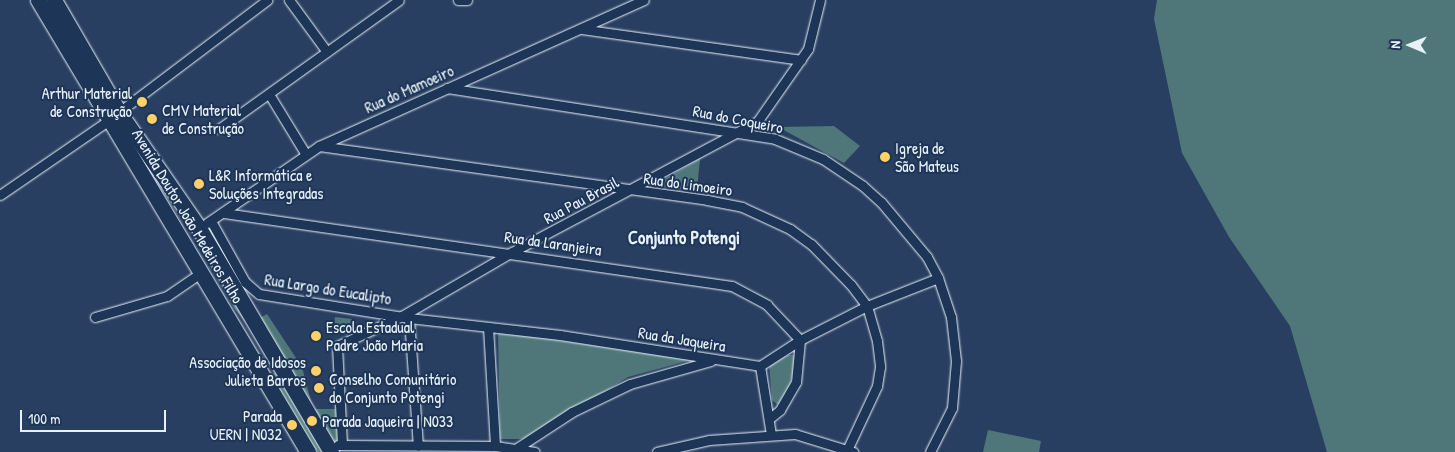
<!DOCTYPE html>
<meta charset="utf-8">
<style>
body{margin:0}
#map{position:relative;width:1455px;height:452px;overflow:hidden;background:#283f62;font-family:"Patrick Hand",sans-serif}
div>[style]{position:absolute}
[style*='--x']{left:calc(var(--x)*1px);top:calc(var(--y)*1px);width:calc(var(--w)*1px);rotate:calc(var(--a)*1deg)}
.green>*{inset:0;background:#4f777a;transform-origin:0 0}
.roads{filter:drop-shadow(0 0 1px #e8f1f8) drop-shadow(0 0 1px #e8f1f8)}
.minor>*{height:9px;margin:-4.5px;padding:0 4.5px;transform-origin:4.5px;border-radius:4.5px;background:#1d3557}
.primary>*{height:15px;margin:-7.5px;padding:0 7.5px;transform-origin:7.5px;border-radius:7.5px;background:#1d3557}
.dots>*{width:14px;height:14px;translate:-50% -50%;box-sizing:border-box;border:2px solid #1d3557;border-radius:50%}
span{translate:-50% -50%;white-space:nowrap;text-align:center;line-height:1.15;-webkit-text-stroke:4px #1d3557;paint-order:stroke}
.street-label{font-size:16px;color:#e8f1f8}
.poi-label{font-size:16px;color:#e8f1f8}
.right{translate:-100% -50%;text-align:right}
.left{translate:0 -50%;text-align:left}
.neighbourhood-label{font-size:18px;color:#e8f1f8;font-weight:700}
.north{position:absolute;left:1385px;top:20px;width:50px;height:50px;-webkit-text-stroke:4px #1d3557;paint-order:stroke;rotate:271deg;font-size:14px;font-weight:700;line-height:20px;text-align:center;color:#e8f1f8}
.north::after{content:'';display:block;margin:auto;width:18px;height:22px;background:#e8f1f8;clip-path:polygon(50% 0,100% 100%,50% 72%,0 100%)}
.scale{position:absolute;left:20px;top:410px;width:146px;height:22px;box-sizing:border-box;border:2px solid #e8f1f8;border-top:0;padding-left:6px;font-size:15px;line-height:18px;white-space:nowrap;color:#e8f1f8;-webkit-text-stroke:4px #1d3557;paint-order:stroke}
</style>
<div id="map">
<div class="green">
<div style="clip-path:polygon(1157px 0,1455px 0,1455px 452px,1327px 452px,1290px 326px,1229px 237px,1182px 153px,1154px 19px)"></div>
<div style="clip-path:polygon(834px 126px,860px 146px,844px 163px,778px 127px)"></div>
<div style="clip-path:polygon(700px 158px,697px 190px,653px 186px)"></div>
<div style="clip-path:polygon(192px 234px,199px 241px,253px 331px,234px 308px)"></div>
<div style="clip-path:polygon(267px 314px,302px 367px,313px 409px,337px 409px,340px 442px,331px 444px,256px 320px)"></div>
<div style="left:335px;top:317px;width:17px;height:16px;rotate:7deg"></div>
<div style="clip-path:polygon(498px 331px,691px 360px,628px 377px,527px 439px,500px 439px)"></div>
<div style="clip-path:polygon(789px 355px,798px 355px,789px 387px,778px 405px,772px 400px,769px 364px)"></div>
<div style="left:278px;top:371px;width:94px;height:8px;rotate:59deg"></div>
<div style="clip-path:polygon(988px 430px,1041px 441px,1039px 452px,983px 452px)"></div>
</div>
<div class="roads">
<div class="minor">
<div style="--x:289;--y:0;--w:64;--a:53.8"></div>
<div style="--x:458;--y:0;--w:9;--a:0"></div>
<div style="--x:581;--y:29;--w:222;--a:8"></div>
<div style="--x:447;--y:88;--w:332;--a:8.8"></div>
<div style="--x:775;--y:139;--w:52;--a:22.6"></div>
<div style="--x:823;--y:159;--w:48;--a:34"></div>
<div style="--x:863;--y:186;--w:24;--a:42"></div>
<div style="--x:881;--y:202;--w:72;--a:50.1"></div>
<div style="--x:927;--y:257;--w:24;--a:62"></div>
<div style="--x:938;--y:278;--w:41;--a:71.6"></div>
<div style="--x:951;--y:317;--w:44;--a:83.5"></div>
<div style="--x:956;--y:361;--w:47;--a:94.9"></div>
<div style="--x:952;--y:408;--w:49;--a:116.6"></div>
<div style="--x:269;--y:94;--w:69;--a:58.6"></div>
<div style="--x:119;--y:112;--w:186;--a:-37.1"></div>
<div style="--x:219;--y:129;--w:221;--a:-35.6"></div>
<div style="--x:319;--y:146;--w:392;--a:7.9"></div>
<div style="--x:707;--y:200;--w:36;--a:11"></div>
<div style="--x:742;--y:207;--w:53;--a:24.6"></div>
<div style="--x:790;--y:229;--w:26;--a:36"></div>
<div style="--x:811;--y:244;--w:57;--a:45.7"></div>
<div style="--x:851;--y:285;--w:26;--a:53"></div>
<div style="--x:867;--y:306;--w:36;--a:74"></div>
<div style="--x:877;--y:341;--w:26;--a:83"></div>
<div style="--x:880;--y:367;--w:19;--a:99"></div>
<div style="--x:877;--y:386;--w:71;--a:115.1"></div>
<div style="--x:0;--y:195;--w:132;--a:-34.5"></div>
<div style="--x:224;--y:213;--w:513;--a:8.18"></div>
<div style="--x:732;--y:286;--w:40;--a:28"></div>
<div style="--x:767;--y:305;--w:48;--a:46.7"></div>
<div style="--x:800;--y:340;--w:42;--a:95.4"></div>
<div style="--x:796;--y:382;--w:32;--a:120"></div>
<div style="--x:780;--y:410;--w:14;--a:141"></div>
<div style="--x:211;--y:221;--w:70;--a:60.9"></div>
<div style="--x:245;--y:282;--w:18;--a:41"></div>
<div style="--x:259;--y:294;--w:152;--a:9.1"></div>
<div style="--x:409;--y:318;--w:152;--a:6.4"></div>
<div style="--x:560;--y:335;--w:202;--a:8.8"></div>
<div style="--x:760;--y:366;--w:48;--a:-33"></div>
<div style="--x:800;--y:340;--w:75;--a:-26.9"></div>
<div style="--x:867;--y:306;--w:76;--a:-21.5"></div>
<div style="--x:207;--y:223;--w:136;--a:-34.5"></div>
<div style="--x:319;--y:146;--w:356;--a:-24.2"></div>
<div style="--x:95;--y:317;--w:75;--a:-16.3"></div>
<div style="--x:167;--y:296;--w:42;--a:-34.4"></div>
<div style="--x:409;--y:318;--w:128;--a:86"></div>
<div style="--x:488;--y:327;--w:119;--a:86.6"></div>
<div style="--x:760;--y:366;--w:70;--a:80.9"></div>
<div style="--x:342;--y:444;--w:98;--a:-92.9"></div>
<div style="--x:337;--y:346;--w:72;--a:-24.8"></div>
<div style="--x:402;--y:316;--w:127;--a:-30.2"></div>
<div style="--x:512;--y:252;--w:277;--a:-28"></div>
<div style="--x:757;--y:122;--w:89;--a:-55.1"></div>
<div style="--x:808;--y:49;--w:50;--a:-76.2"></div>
<div style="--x:338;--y:445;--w:157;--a:0.4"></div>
<div style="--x:495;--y:446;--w:40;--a:8.5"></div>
<div style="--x:517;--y:448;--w:66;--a:-33.2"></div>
<div style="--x:572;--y:412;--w:64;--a:-25.8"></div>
<div style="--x:630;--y:384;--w:84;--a:-15.9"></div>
<div style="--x:657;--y:452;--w:53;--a:-13"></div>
<div style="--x:709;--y:440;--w:86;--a:-4"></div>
<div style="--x:795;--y:434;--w:61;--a:17.2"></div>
</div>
<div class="primary">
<div style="--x:38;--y:0;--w:527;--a:59.15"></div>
<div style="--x:54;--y:0;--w:129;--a:59.9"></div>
<div style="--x:119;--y:112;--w:141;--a:55.4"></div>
<div style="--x:199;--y:228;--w:260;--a:59.5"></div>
</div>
</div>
<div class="dots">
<div style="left:142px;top:102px;background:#ffd166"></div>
<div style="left:152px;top:119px;background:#ffd166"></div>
<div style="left:885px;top:157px;background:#ffd166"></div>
<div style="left:199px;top:184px;background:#ffd166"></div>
<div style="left:316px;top:336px;background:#ffd166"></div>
<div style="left:316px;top:371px;background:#ffd166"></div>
<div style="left:319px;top:388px;background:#ffd166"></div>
<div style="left:312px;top:421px;background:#ffd166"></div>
<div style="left:292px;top:425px;background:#ffd166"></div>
</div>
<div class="street-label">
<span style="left:409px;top:89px;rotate:-24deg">Rua do Mamoeiro</span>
<span style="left:738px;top:119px;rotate:11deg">Rua do Coqueiro</span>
<span style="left:688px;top:184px;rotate:8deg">Rua do Limoeiro</span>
<span style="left:581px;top:200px;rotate:-28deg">Rua Pau Brasil</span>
<span style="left:188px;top:216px;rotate:59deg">Avenida Doutor João Medeiros Filho</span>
<span style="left:553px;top:243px;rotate:8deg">Rua da Laranjeira</span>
<span style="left:328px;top:289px;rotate:9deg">Rua Largo do Eucalipto</span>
<span style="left:682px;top:339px;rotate:9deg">Rua da Jaqueira</span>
</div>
<div class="poi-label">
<span class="right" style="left:132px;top:102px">Arthur Material<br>de Construção</span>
<span class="left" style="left:162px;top:119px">CMV Material<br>de Construção</span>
<span class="left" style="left:895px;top:157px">Igreja de<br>São Mateus</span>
<span class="left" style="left:209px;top:184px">L&amp;R Informática e<br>Soluções Integradas</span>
<span class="left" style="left:326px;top:336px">Escola Estadual<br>Padre João Maria</span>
<span class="right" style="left:306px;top:371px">Associação de Idosos<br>Julieta Barros</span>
<span class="left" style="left:329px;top:388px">Conselho Comunitário<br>do Conjunto Potengi</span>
<span class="right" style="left:282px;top:425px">Parada<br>UERN | N032</span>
<span class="left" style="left:322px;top:421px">Parada Jaqueira | N033</span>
</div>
<div class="neighbourhood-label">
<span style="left:684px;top:238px">Conjunto Potengi</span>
</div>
<div class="north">N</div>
<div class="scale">100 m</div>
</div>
